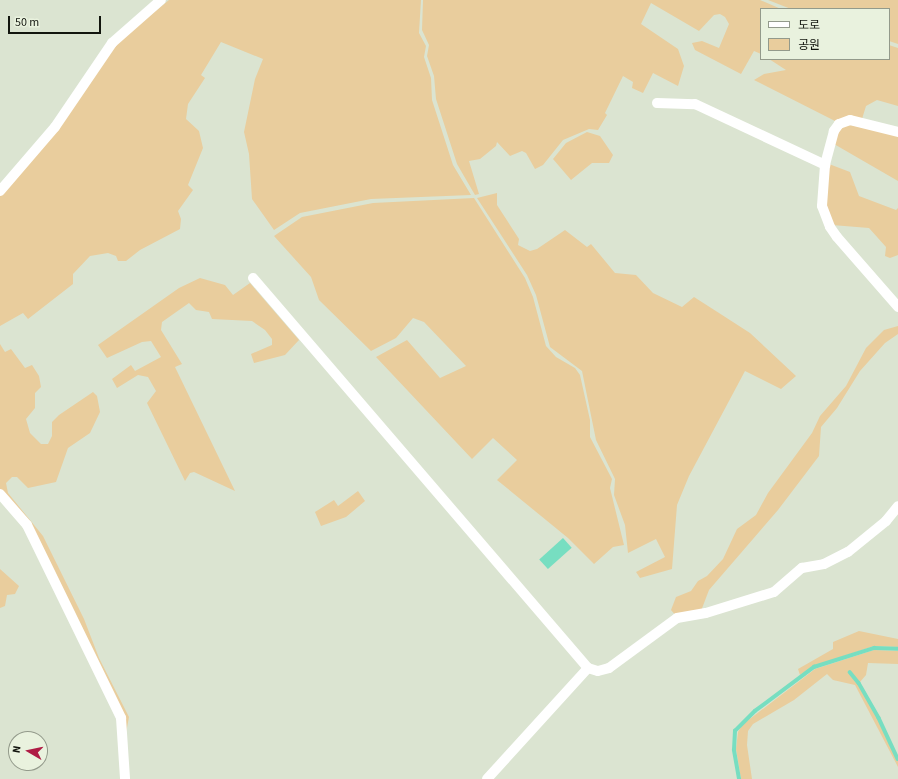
<!DOCTYPE html>
<meta charset="utf-8">
<style>
body{margin:0}
#map{position:relative;width:898px;height:779px;overflow:hidden;background:#dbe4d1;font-family:"Source Sans 3","Noto Sans KR",sans-serif}
div>[style]{position:absolute}
[style*='--x']{left:calc(var(--x)*1px);top:calc(var(--y)*1px);width:calc(var(--w)*1px);rotate:calc(var(--a)*1deg)}
.green>*{inset:0;background:#e9cd9d}
.water>*{inset:0;background:#77dec1;transform-origin:0 0}
.stream>*{height:3.5px;margin:-1.75px;padding:0 1.75px;transform-origin:1.75px;border-radius:1.75px;background:#77dec1}
.street>*{height:10px;margin:-5px;padding:0 5px;transform-origin:5px;border-radius:5px;background:#fff}
span{translate:-50% -50%;white-space:nowrap;text-align:center;line-height:1.15;-webkit-text-stroke:3px #e9f2de;paint-order:stroke}
.legend{position:absolute;left:760px;top:8px;width:130px;height:52px;box-sizing:border-box;background:#e9f2de;border:1px solid #939a8b;margin:0;padding:5px 7px;list-style:none;font-size:12px;color:#12150e}
.legend li{display:flex;align-items:center;gap:8px;height:20px}
.legend b{width:20px;border:1px solid #939a8b}
.north{position:absolute;left:8px;top:731px;width:40px;height:40px;box-sizing:border-box;background:#e9f2de;border:1px solid #939a8b;border-radius:50%;rotate:279deg;font-size:11px;font-weight:700;line-height:16px;text-align:center;color:#12150e}
.north::after{content:'';display:block;margin:auto;width:14px;height:18px;background:#af1c45;clip-path:polygon(50% 0,100% 100%,50% 72%,0 100%)}
.scale{position:absolute;left:8px;top:16px;width:93px;height:18px;box-sizing:border-box;border:2px solid #12150e;border-top:0;padding-left:5px;font-size:12px;line-height:14px;white-space:nowrap;color:#12150e;-webkit-text-stroke:3px #e9f2de;paint-order:stroke}
</style>
<div id="map">
<div class="green">
<div style="clip-path:polygon(169px 0,421px 0,419px 33px,426px 46px,424px 57px,431px 78px,432px 100px,453px 165px,471px 195px,371px 199px,300px 213px,274px 230px,252px 199px,249px 154px,244px 132px,255px 79px,263px 59px,221px 42px,201px 75px,205px 78px,188px 104px,186px 119px,199px 131px,203px 148px,188px 185px,193px 190px,178px 211px,181px 219px,180px 229px,140px 250px,126px 261px,118px 261px,116px 256px,108px 253px,90px 256px,73px 274px,73px 284px,28px 319px,23px 313px,0 326px,0 194px,115px 44px)"></div>
<div style="clip-path:polygon(423px 0,760px 0,781px 9px,761px 9px,761px 54px,754px 51px,741px 74px,695px 50px,692px 43px,702px 41px,719px 48px,729px 24px,725px 17px,720px 14px,714px 15px,699px 31px,651px 3px,641px 24px,678px 49px,684px 66px,678px 86px,653px 73px,643px 93px,632px 88px,633px 82px,623px 76px,605px 113px,607px 115px,598px 130px,589px 129px,563px 140px,543px 165px,535px 169px,526px 153px,522px 151px,510px 156px,497px 142px,496px 146px,480px 159px,469px 161px,479px 194px,475px 195px,457px 164px,436px 99px,434px 76px,427px 56px,429px 45px,422px 30px)"></div>
<div style="clip-path:polygon(768px 0,898px 0,898px 44px,889px 41px,889px 9px,791px 9px)"></div>
<div style="clip-path:polygon(889px 45px,898px 48px,898px 106px,877px 100px,866px 106px,862px 119px,837px 122px,754px 80px,764px 74px,786px 70px,769px 59px,889px 59px)"></div>
<div style="clip-path:polygon(846px 124px,898px 135px,898px 181px,834px 144px,837px 133px)"></div>
<div style="clip-path:polygon(587px 132px,600px 136px,613px 155px,609px 163px,592px 163px,571px 180px,553px 159px,566px 143px)"></div>
<div style="clip-path:polygon(829px 164px,850px 172px,859px 196px,896px 210px,898px 208px,898px 255px,890px 258px,885px 256px,886px 247px,869px 228px,832px 225px,827px 214px,826px 187px)"></div>
<div style="clip-path:polygon(497px 193px,497px 205px,519px 239px,518px 245px,530px 251px,537px 249px,565px 230px,587px 247px,591px 244px,615px 273px,636px 275px,653px 293px,682px 307px,694px 297px,719px 313px,750px 333px,796px 376px,781px 389px,745px 371px,689px 476px,677px 505px,672px 569px,640px 578px,636px 572px,665px 557px,656px 539px,628px 553px,625px 525px,614px 495px,615px 479px,596px 440px,582px 371px,550px 347px,536px 295px,527px 275px,477px 198px)"></div>
<div style="clip-path:polygon(474px 198px,525px 278px,533px 297px,546px 346px,556px 357px,575px 368px,580px 375px,590px 420px,590px 437px,612px 479px,610px 488px,624px 545px,613px 547px,594px 564px,568px 538px,497px 480px,517px 460px,493px 438px,472px 459px,376px 357px,407px 340px,440px 378px,466px 366px,424px 322px,413px 318px,396px 338px,371px 351px,319px 300px,311px 277px,274px 236px,302px 217px,373px 203px)"></div>
<div style="clip-path:polygon(200px 278px,225px 285px,233px 295px,250px 283px,299px 340px,285px 355px,254px 363px,251px 354px,272px 345px,272px 339px,265px 330px,252px 321px,212px 319px,209px 312px,196px 310px,189px 303px,162px 322px,161px 330px,182px 364px,175px 367px,235px 491px,194px 472px,190px 473px,185px 481px,147px 403px,156px 391px,148px 377px,138px 375px,117px 388px,112px 379px,131px 365px,135px 371px,161px 357px,151px 341px,142px 342px,107px 358px,98px 345px,179px 288px)"></div>
<div style="clip-path:polygon(898px 326px,898px 334px,885px 343px,860px 371px,837px 408px,821px 427px,819px 456px,778px 510px,709px 590px,701px 611px,677px 617px,671px 610px,676px 597px,691px 591px,698px 581px,707px 576px,723px 559px,737px 529px,756px 515px,768px 493px,812px 433px,820px 416px,846px 386px,866px 348px,884px 330px)"></div>
<div style="clip-path:polygon(0 344px,5px 352px,11px 349px,25px 368px,32px 365px,39px 376px,41px 387px,35px 393px,35px 408px,26px 419px,30px 433px,41px 444px,48px 444px,52px 436px,52px 422px,59px 415px,93px 392px,97px 396px,100px 412px,90px 433px,68px 448px,56px 482px,28px 488px,17px 477px,12px 477px,6px 483px,8px 493px,43px 536px,84px 619px,99px 658px,129px 717px,126px 733px,55px 573px,0 492px)"></div>
<div style="clip-path:polygon(358px 491px,365px 501px,346px 517px,321px 526px,315px 512px,334px 500px,338px 506px)"></div>
<div style="clip-path:polygon(0 569px,19px 586px,15px 594px,7px 595px,5px 606px,0 608px)"></div>
<div style="clip-path:polygon(859px 631px,898px 639px,898px 647px,874px 646px,814px 666px,800px 675px,798px 669px,833px 649px,833px 642px)"></div>
<div style="clip-path:polygon(874px 650px,898px 651px,898px 664px,868px 663px,866px 675px,860px 682px,850px 672px,859px 683px,879px 719px,898px 761px,898px 767px,855px 685px,833px 680px,827px 674px,794px 700px,753px 724px,748px 731px,747px 745px,752px 779px,741px 779px,736px 749px,738px 732px,742px 725px,815px 669px)"></div>
</div>
<div class="water">
<div style="left:563px;top:538px;width:13px;height:32px;rotate:48deg"></div>
</div>
<div class="stream">
<div style="--x:850;--y:672;--w:14;--a:51"></div>
<div style="--x:859;--y:683;--w:40;--a:60.3"></div>
<div style="--x:879;--y:718;--w:45;--a:65.1"></div>
<div style="--x:739;--y:779;--w:29;--a:-100"></div>
<div style="--x:734;--y:750;--w:19;--a:-87"></div>
<div style="--x:735;--y:731;--w:28;--a:-45"></div>
<div style="--x:755;--y:711;--w:74;--a:-36.7"></div>
<div style="--x:814;--y:667;--w:63;--a:-17.6"></div>
<div style="--x:874;--y:648;--w:24;--a:2"></div>
</div>
<div class="street">
<div style="--x:657;--y:103;--w:38;--a:2"></div>
<div style="--x:695;--y:104;--w:144;--a:25.1"></div>
<div style="--x:898;--y:132;--w:49;--a:-166"></div>
<div style="--x:850;--y:120;--w:12;--a:160"></div>
<div style="--x:839;--y:124;--w:9;--a:126"></div>
<div style="--x:834;--y:131;--w:35;--a:105"></div>
<div style="--x:825;--y:165;--w:41;--a:94.2"></div>
<div style="--x:822;--y:206;--w:22;--a:69"></div>
<div style="--x:830;--y:227;--w:12;--a:55"></div>
<div style="--x:837;--y:237;--w:93;--a:48.9"></div>
<div style="--x:0;--y:191;--w:84;--a:-49.3"></div>
<div style="--x:55;--y:127;--w:102;--a:-55.8"></div>
<div style="--x:112;--y:43;--w:65;--a:-41.3"></div>
<div style="--x:253;--y:278;--w:514;--a:49.34"></div>
<div style="--x:588;--y:668;--w:150;--a:132.3"></div>
<div style="--x:0;--y:494;--w:41;--a:48.9"></div>
<div style="--x:27;--y:525;--w:215;--a:64"></div>
<div style="--x:121;--y:718;--w:61;--a:86.2"></div>
<div style="--x:588;--y:668;--w:10;--a:17"></div>
<div style="--x:598;--y:671;--w:11;--a:-15"></div>
<div style="--x:609;--y:668;--w:84;--a:-36.3"></div>
<div style="--x:677;--y:618;--w:29;--a:-10"></div>
<div style="--x:706;--y:613;--w:71;--a:-17.2"></div>
<div style="--x:774;--y:592;--w:37;--a:-41"></div>
<div style="--x:802;--y:568;--w:22;--a:-10"></div>
<div style="--x:824;--y:564;--w:27;--a:-27"></div>
<div style="--x:848;--y:552;--w:49;--a:-39.2"></div>
<div style="--x:886;--y:521;--w:19;--a:-51"></div>
</div>
<ul class="legend">
<li><b style="height:5px;background:#fff"></b>도로</li>
<li><b style="height:11px;background:#e9cd9d"></b>공원</li>
</ul>
<div class="north">N</div>
<div class="scale">50 m</div>
</div>
